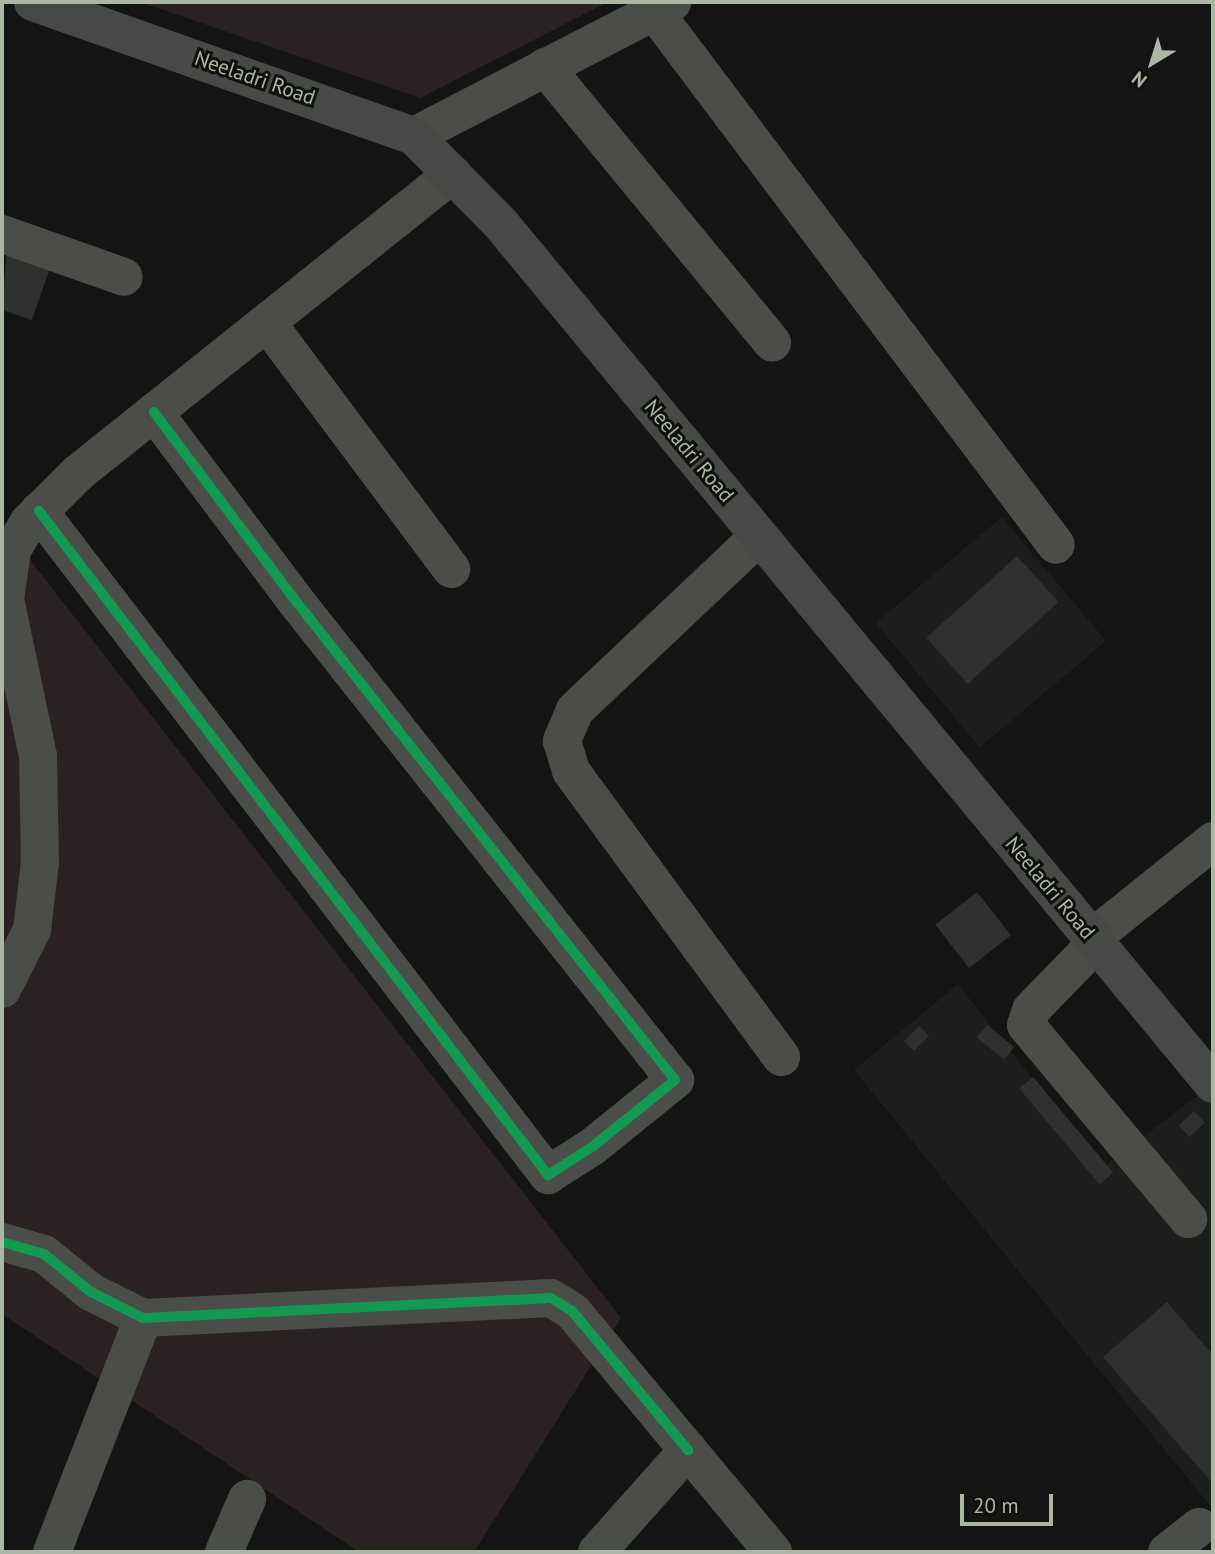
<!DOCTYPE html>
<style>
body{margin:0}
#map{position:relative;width:1215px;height:1554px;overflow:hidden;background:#141414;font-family:"PT Sans",sans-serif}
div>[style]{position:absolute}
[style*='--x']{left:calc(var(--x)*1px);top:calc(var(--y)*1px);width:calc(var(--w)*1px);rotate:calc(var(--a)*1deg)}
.built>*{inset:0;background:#1c1e1b;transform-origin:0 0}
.green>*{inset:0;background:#2a2222}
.building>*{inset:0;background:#2f312e;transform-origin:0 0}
.minor>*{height:38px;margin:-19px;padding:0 19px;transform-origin:19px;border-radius:19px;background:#4a4d48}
.major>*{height:38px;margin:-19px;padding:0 19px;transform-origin:19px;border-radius:19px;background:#464945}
.cycleway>*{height:10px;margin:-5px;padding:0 5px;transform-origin:5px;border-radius:5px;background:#139951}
span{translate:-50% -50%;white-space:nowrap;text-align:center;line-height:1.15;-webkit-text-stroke:6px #0f100e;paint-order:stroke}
.street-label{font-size:21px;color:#abb6a5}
.frame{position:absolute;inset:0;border:4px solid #abb6a5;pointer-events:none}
.north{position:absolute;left:1117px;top:28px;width:70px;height:70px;-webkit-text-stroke:5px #0f100e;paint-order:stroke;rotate:218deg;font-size:19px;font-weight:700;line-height:28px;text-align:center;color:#abb6a5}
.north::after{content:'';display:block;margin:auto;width:24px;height:32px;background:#abb6a5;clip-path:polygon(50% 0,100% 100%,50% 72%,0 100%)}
.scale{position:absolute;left:960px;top:1494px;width:93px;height:32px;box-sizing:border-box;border:4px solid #abb6a5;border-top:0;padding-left:9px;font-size:21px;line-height:24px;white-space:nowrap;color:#abb6a5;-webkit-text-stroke:5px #0f100e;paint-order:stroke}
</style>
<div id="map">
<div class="built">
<div style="left:1002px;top:517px;width:162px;height:165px;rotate:50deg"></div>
<div style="clip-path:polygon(958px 984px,1102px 1168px,1213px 1084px,1213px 1509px,854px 1070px)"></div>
</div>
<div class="green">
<div style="clip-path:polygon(140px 2px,608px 2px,420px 98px)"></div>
<div style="clip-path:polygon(2px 524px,621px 1318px,474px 1552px,359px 1552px,2px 1314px)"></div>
</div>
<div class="building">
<div style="clip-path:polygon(7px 249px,51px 265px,32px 320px,2px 310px)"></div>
<div style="left:1017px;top:556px;width:62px;height:122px;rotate:48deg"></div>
<div style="left:977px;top:892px;width:55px;height:53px;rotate:52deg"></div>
<div style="left:987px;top:1025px;width:35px;height:16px;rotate:39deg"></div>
<div style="left:919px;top:1026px;width:14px;height:21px;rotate:45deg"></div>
<div style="left:1033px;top:1077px;width:125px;height:18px;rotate:50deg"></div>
<div style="left:1194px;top:1111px;width:16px;height:21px;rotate:47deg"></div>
<div style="clip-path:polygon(1167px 1302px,1213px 1355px,1213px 1484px,1103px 1357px)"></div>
</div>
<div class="minor">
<div style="--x:654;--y:11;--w:668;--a:53.03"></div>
<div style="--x:545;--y:67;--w:357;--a:50.5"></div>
<div style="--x:414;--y:136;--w:291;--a:-27.4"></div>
<div style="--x:2;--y:234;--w:129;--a:19.4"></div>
<div style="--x:268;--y:324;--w:306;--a:53.2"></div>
<div style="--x:39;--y:511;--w:837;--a:52.53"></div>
<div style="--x:548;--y:1175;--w:52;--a:-32.5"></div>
<div style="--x:592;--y:1147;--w:107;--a:-38.9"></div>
<div style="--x:675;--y:1080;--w:612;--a:-128.37"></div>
<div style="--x:295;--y:600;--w:235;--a:-126.9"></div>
<div style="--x:759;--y:536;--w:253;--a:136.6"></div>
<div style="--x:575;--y:710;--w:34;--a:113"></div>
<div style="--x:562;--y:741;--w:31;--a:73"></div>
<div style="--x:571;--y:771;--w:355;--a:53.7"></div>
<div style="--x:1092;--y:938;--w:155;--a:-38.7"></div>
<div style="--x:1096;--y:943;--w:93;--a:134.1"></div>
<div style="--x:1031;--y:1010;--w:16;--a:108"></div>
<div style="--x:1026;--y:1025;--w:253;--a:50.1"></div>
<div style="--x:2;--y:989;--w:66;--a:-63"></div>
<div style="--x:32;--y:930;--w:68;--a:-83.3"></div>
<div style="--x:40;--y:862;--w:106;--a:-91.1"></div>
<div style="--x:38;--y:756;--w:160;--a:-101.9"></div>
<div style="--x:5;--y:599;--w:49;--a:-81.9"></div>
<div style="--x:12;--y:550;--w:33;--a:-59"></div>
<div style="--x:29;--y:522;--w:69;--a:-45"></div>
<div style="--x:78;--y:473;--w:479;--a:-38.6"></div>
<div style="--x:2;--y:1242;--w:44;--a:15.9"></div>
<div style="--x:44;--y:1254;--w:60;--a:39"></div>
<div style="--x:91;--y:1292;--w:58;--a:26.6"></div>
<div style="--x:143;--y:1318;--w:408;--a:-2.8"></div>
<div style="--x:551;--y:1298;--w:26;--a:32"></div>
<div style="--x:573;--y:1312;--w:180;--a:50.2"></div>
<div style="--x:52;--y:1552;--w:251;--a:-68.7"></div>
<div style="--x:224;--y:1552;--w:58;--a:-66.5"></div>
<div style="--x:597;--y:1552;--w:137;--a:-48.3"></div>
<div style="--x:688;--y:1450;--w:133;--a:50.2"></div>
<div style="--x:1167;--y:1552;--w:41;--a:-38"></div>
</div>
<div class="major">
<div style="--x:33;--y:2;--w:404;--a:19.4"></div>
<div style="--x:414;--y:136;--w:124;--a:45.3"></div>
<div style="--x:501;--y:224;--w:1116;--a:50.38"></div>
</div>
<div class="cycleway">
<div style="--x:39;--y:511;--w:837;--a:52.53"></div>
<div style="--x:548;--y:1175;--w:52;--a:-32.5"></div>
<div style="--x:592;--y:1147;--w:107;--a:-38.9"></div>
<div style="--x:675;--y:1080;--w:612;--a:-128.37"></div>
<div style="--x:295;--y:600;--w:235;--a:-126.9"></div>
<div style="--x:2;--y:1242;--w:44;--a:15.9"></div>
<div style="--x:44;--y:1254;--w:60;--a:39"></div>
<div style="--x:91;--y:1292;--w:58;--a:26.6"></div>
<div style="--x:143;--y:1318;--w:408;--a:-2.8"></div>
<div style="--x:551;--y:1298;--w:26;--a:32"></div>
<div style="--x:573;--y:1312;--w:180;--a:50.2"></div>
</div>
<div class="street-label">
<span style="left:255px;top:78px;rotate:19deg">Neeladri Road</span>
<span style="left:689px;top:451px;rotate:50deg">Neeladri Road</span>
<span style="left:1050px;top:888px;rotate:50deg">Neeladri Road</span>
</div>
<div class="frame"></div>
<div class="north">N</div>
<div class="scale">20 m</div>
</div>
